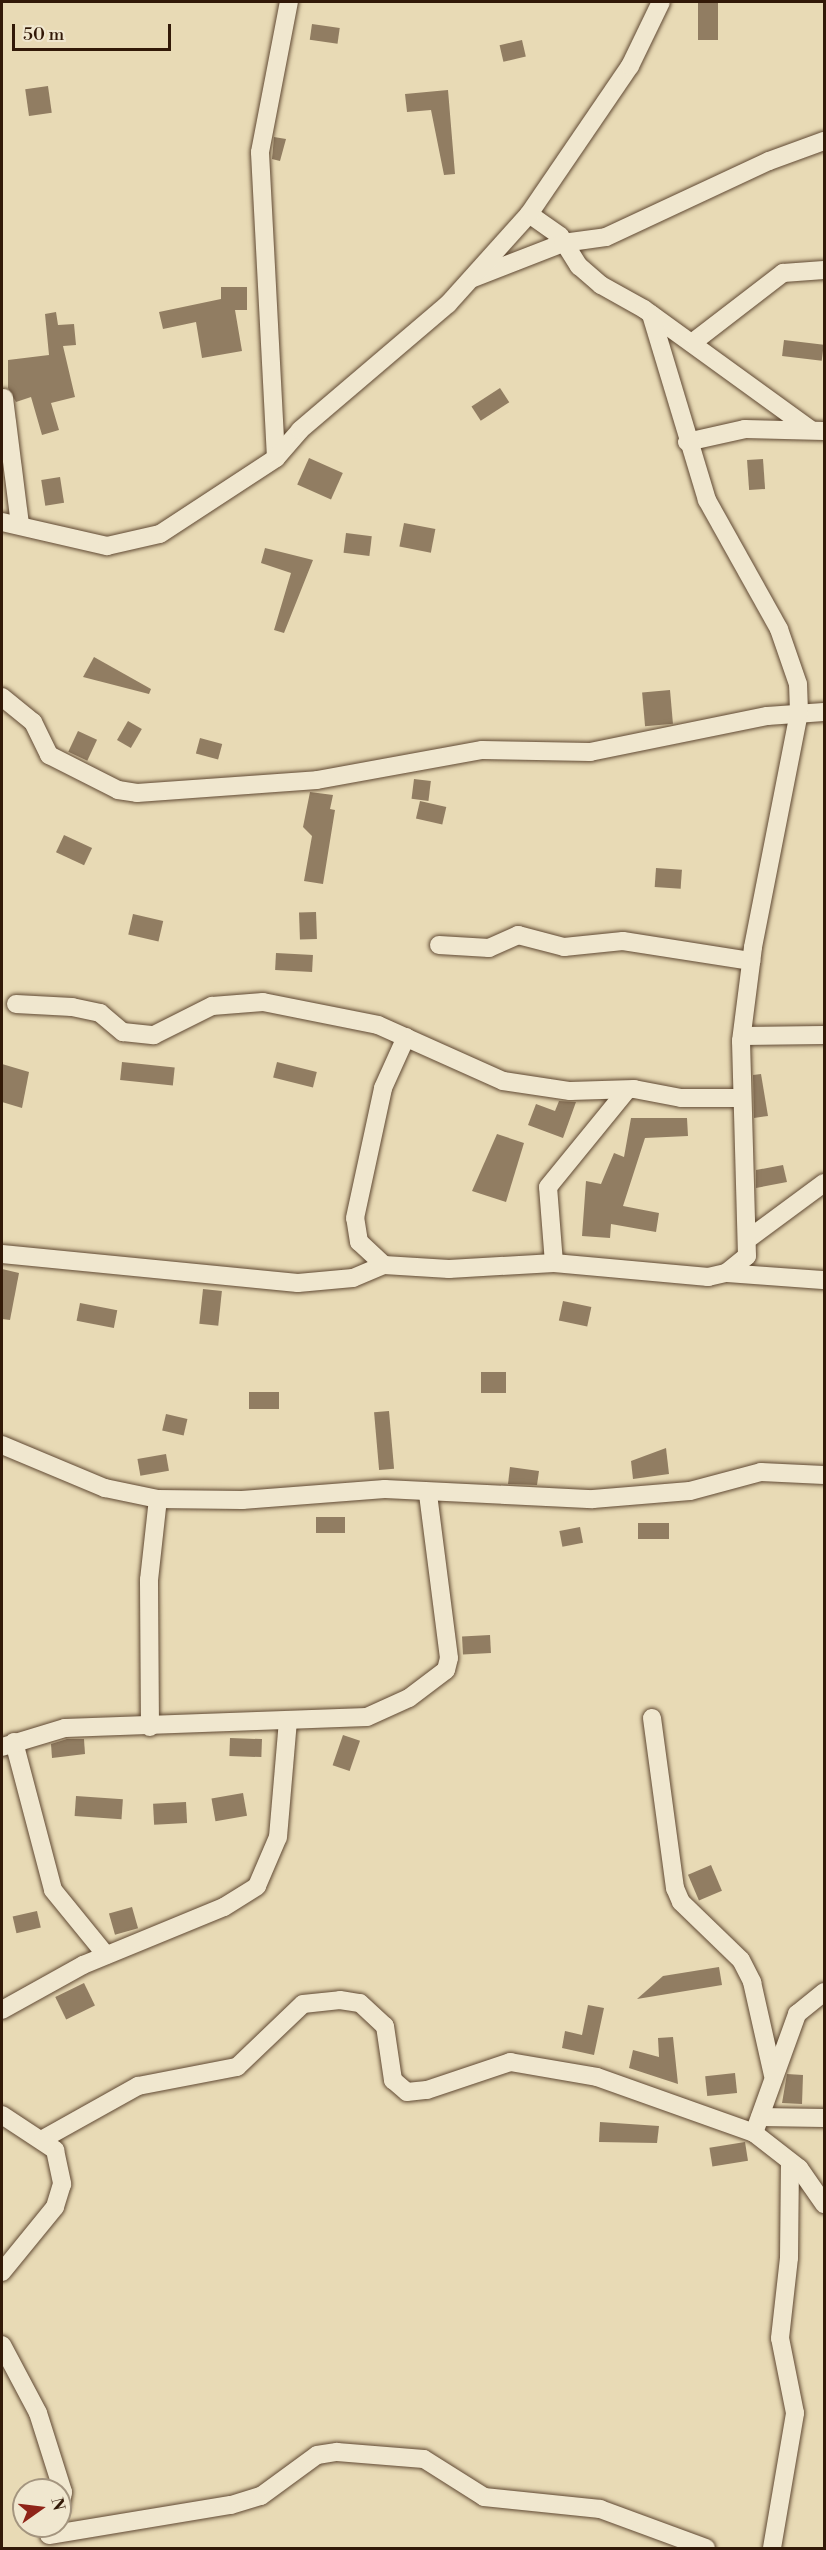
<!DOCTYPE html>
<style>
body{margin:0}
#map{position:relative;width:826px;height:2550px;overflow:hidden;background:#e8dab5;font-family:"Libre Bodoni",serif}
div>[style]{position:absolute}
[style*='--x']{left:calc(var(--x)*1px);top:calc(var(--y)*1px);width:calc(var(--w)*1px);rotate:calc(var(--a)*1deg)}
.building>*{inset:0;background:#917d62;transform-origin:0 0}
.roads{filter:drop-shadow(0 0 2px #604933) drop-shadow(0 0 2px #604933)}
.minor>*{height:18px;margin:-9px;padding:0 9px;transform-origin:9px;border-radius:9px;background:#f0e7cf}
span{translate:-50% -50%;white-space:nowrap;text-align:center;line-height:1.15;-webkit-text-stroke:4.5px #f0e7cf;paint-order:stroke}
.frame{position:absolute;inset:0;border:3px solid #321908;pointer-events:none}
.north{position:absolute;left:12px;top:2478px;width:60px;height:60px;box-sizing:border-box;background:#f0e7cf;border:2px solid #a4957f;border-radius:50%;rotate:76deg;font-size:16px;font-weight:700;line-height:24px;text-align:center;color:#321908}
.north::after{content:'';display:block;margin:auto;width:21px;height:27px;background:#8f2418;clip-path:polygon(50% 0,100% 100%,50% 72%,0 100%)}
.scale{position:absolute;left:12px;top:24px;width:159px;height:27px;box-sizing:border-box;border:3px solid #321908;border-top:0;padding-left:8px;font-size:18px;line-height:21px;white-space:nowrap;color:#321908;-webkit-text-stroke:4px #f0e7cf;paint-order:stroke}
</style>
<div id="map">
<div class="building">
<div style="left:698px;top:2px;width:20px;height:38px"></div>
<div style="left:312px;top:24px;width:28px;height:16px;rotate:8deg"></div>
<div style="left:522px;top:40px;width:17px;height:23px;rotate:77deg"></div>
<div style="left:48px;top:86px;width:27px;height:23px;rotate:82deg"></div>
<div style="clip-path:polygon(448px 90px,455px 174px,444px 175px,431px 110px,407px 112px,405px 94px)"></div>
<div style="clip-path:polygon(274px 137px,286px 139px,280px 161px,272px 159px)"></div>
<div style="clip-path:polygon(221px 287px,247px 287px,247px 310px,235px 310px,242px 351px,202px 358px,196px 322px,163px 329px,159px 312px,221px 299px)"></div>
<div style="clip-path:polygon(56px 312px,58px 325px,74px 324px,76px 345px,63px 346px,75px 397px,51px 403px,59px 430px,42px 435px,31px 397px,16px 402px,8px 388px,8px 360px,49px 355px,45px 314px)"></div>
<div style="left:784px;top:340px;width:40px;height:16px;rotate:7deg"></div>
<div style="left:500px;top:388px;width:17px;height:34px;rotate:57deg"></div>
<div style="left:309px;top:458px;width:37px;height:29px;rotate:24deg"></div>
<div style="left:763px;top:459px;width:30px;height:16px;rotate:86deg"></div>
<div style="left:60px;top:477px;width:26px;height:19px;rotate:81deg"></div>
<div style="left:404px;top:523px;width:32px;height:24px;rotate:11deg"></div>
<div style="left:346px;top:533px;width:26px;height:20px;rotate:7deg"></div>
<div style="clip-path:polygon(265px 548px,313px 560px,284px 633px,274px 630px,291px 573px,261px 563px)"></div>
<div style="clip-path:polygon(94px 657px,151px 689px,149px 694px,83px 677px)"></div>
<div style="left:670px;top:690px;width:34px;height:28px;rotate:85deg"></div>
<div style="left:128px;top:721px;width:16px;height:22px;rotate:30deg"></div>
<div style="left:78px;top:731px;width:21px;height:23px;rotate:25deg"></div>
<div style="left:200px;top:738px;width:23px;height:16px;rotate:15deg"></div>
<div style="left:414px;top:779px;width:17px;height:20px;rotate:7deg"></div>
<div style="clip-path:polygon(310px 792px,333px 795px,330px 809px,335px 810px,323px 884px,304px 881px,312px 836px,303px 827px)"></div>
<div style="left:420px;top:801px;width:27px;height:18px;rotate:13deg"></div>
<div style="left:64px;top:835px;width:31px;height:19px;rotate:25deg"></div>
<div style="left:656px;top:868px;width:26px;height:19px;rotate:4deg"></div>
<div style="left:316px;top:912px;width:27px;height:17px;rotate:88deg"></div>
<div style="left:133px;top:914px;width:31px;height:21px;rotate:13deg"></div>
<div style="left:276px;top:953px;width:37px;height:17px;rotate:3deg"></div>
<div style="left:122px;top:1062px;width:53px;height:18px;rotate:6deg"></div>
<div style="left:277px;top:1062px;width:41px;height:16px;rotate:14deg"></div>
<div style="clip-path:polygon(2px 1064px,29px 1072px,22px 1108px,2px 1102px)"></div>
<div style="clip-path:polygon(761px 1074px,768px 1116px,754px 1118px,753px 1075px)"></div>
<div style="clip-path:polygon(559px 1101px,576px 1102px,563px 1138px,528px 1125px,536px 1104px,555px 1111px)"></div>
<div style="clip-path:polygon(631px 1118px,687px 1118px,688px 1136px,645px 1138px,623px 1206px,659px 1213px,656px 1232px,611px 1224px,610px 1238px,582px 1236px,586px 1181px,601px 1184px,614px 1153px,624px 1157px)"></div>
<div style="clip-path:polygon(497px 1134px,524px 1143px,506px 1202px,472px 1191px)"></div>
<div style="clip-path:polygon(783px 1165px,787px 1182px,756px 1188px,756px 1170px)"></div>
<div style="clip-path:polygon(2px 1269px,19px 1273px,10px 1320px,2px 1319px)"></div>
<div style="left:203px;top:1289px;width:19px;height:35px;rotate:6deg"></div>
<div style="left:563px;top:1301px;width:29px;height:20px;rotate:12deg"></div>
<div style="left:80px;top:1303px;width:38px;height:18px;rotate:11deg"></div>
<div style="left:481px;top:1372px;width:25px;height:21px"></div>
<div style="left:249px;top:1392px;width:30px;height:17px"></div>
<div style="left:389px;top:1411px;width:58px;height:15px;rotate:85deg"></div>
<div style="left:166px;top:1414px;width:22px;height:17px;rotate:13deg"></div>
<div style="clip-path:polygon(666px 1448px,669px 1474px,633px 1479px,631px 1461px)"></div>
<div style="left:166px;top:1454px;width:17px;height:29px;rotate:80deg"></div>
<div style="clip-path:polygon(510px 1467px,539px 1471px,537px 1485px,508px 1484px)"></div>
<div style="left:316px;top:1517px;width:29px;height:16px"></div>
<div style="left:638px;top:1523px;width:31px;height:16px"></div>
<div style="left:580px;top:1527px;width:16px;height:21px;rotate:79deg"></div>
<div style="left:490px;top:1635px;width:18px;height:28px;rotate:87deg"></div>
<div style="left:343px;top:1735px;width:18px;height:32px;rotate:19deg"></div>
<div style="left:230px;top:1738px;width:32px;height:18px;rotate:2deg"></div>
<div style="clip-path:polygon(67px 1739px,84px 1739px,85px 1754px,52px 1758px,51px 1744px)"></div>
<div style="left:243px;top:1793px;width:23px;height:32px;rotate:80deg"></div>
<div style="left:76px;top:1796px;width:47px;height:20px;rotate:4deg"></div>
<div style="left:186px;top:1802px;width:21px;height:33px;rotate:87deg"></div>
<div style="left:711px;top:1865px;width:28px;height:25px;rotate:67deg"></div>
<div style="left:132px;top:1907px;width:22px;height:24px;rotate:74deg"></div>
<div style="left:37px;top:1911px;width:17px;height:25px;rotate:77deg"></div>
<div style="clip-path:polygon(719px 1967px,722px 1985px,637px 1999px,663px 1976px)"></div>
<div style="left:84px;top:1983px;width:25px;height:32px;rotate:64deg"></div>
<div style="clip-path:polygon(588px 2005px,604px 2008px,594px 2055px,562px 2048px,565px 2031px,582px 2035px)"></div>
<div style="clip-path:polygon(673px 2037px,678px 2084px,629px 2068px,633px 2050px,659px 2057px,658px 2038px)"></div>
<div style="left:735px;top:2073px;width:20px;height:30px;rotate:84deg"></div>
<div style="clip-path:polygon(787px 2074px,803px 2075px,802px 2104px,782px 2103px)"></div>
<div style="clip-path:polygon(600px 2122px,659px 2126px,657px 2143px,599px 2142px)"></div>
<div style="left:745px;top:2142px;width:19px;height:36px;rotate:81deg"></div>
</div>
<div class="roads">
<div class="minor">
<div style="--x:529;--y:214;--w:38;--a:35"></div>
<div style="--x:560;--y:236;--w:36;--a:58"></div>
<div style="--x:579;--y:266;--w:29;--a:41"></div>
<div style="--x:601;--y:285;--w:49;--a:29.2"></div>
<div style="--x:644;--y:309;--w:205;--a:35.9"></div>
<div style="--x:473;--y:278;--w:97;--a:-21.3"></div>
<div style="--x:563;--y:243;--w:43;--a:-7.9"></div>
<div style="--x:606;--y:237;--w:180;--a:-25"></div>
<div style="--x:769;--y:161;--w:59;--a:-20"></div>
<div style="--x:692;--y:343;--w:115;--a:-37.6"></div>
<div style="--x:783;--y:273;--w:41;--a:-4.2"></div>
<div style="--x:4;--y:398;--w:127;--a:82.8"></div>
<div style="--x:687;--y:442;--w:59;--a:-12.6"></div>
<div style="--x:745;--y:429;--w:79;--a:1.5"></div>
<div style="--x:276;--y:458;--w:306;--a:-93"></div>
<div style="--x:260;--y:152;--w:153;--a:-79.1"></div>
<div style="--x:2;--y:522;--w:108;--a:12.9"></div>
<div style="--x:107;--y:546;--w:54;--a:-12.8"></div>
<div style="--x:160;--y:534;--w:139;--a:-33.2"></div>
<div style="--x:276;--y:458;--w:37;--a:-49"></div>
<div style="--x:300;--y:430;--w:194;--a:-40.4"></div>
<div style="--x:448;--y:304;--w:121;--a:-48"></div>
<div style="--x:529;--y:214;--w:179;--a:-55.7"></div>
<div style="--x:630;--y:66;--w:71;--a:-64.2"></div>
<div style="--x:2;--y:697;--w:40;--a:39"></div>
<div style="--x:33;--y:722;--w:37;--a:64"></div>
<div style="--x:49;--y:755;--w:77;--a:26.9"></div>
<div style="--x:118;--y:790;--w:19;--a:9"></div>
<div style="--x:137;--y:793;--w:180;--a:-4.1"></div>
<div style="--x:317;--y:780;--w:168;--a:-10.3"></div>
<div style="--x:482;--y:750;--w:108;--a:1.1"></div>
<div style="--x:590;--y:752;--w:181;--a:-11.5"></div>
<div style="--x:767;--y:716;--w:57;--a:-4"></div>
<div style="--x:439;--y:945;--w:50;--a:3.4"></div>
<div style="--x:489;--y:948;--w:32;--a:-24"></div>
<div style="--x:518;--y:935;--w:48;--a:14.6"></div>
<div style="--x:564;--y:947;--w:59;--a:-5.8"></div>
<div style="--x:623;--y:941;--w:130;--a:8.9"></div>
<div style="--x:16;--y:1004;--w:56;--a:3.1"></div>
<div style="--x:72;--y:1007;--w:29;--a:12"></div>
<div style="--x:100;--y:1013;--w:30;--a:40"></div>
<div style="--x:123;--y:1032;--w:31;--a:6"></div>
<div style="--x:154;--y:1035;--w:65;--a:-26.6"></div>
<div style="--x:212;--y:1006;--w:51;--a:-4.5"></div>
<div style="--x:263;--y:1002;--w:117;--a:11.3"></div>
<div style="--x:378;--y:1025;--w:137;--a:24.1"></div>
<div style="--x:503;--y:1081;--w:68;--a:8.5"></div>
<div style="--x:570;--y:1091;--w:64;--a:-1.8"></div>
<div style="--x:634;--y:1089;--w:48;--a:10.8"></div>
<div style="--x:681;--y:1098;--w:58;--a:0"></div>
<div style="--x:741;--y:1041;--w:5;--a:-68"></div>
<div style="--x:743;--y:1036;--w:81;--a:-0.7"></div>
<div style="--x:751;--y:1237;--w:91;--a:-36.5"></div>
<div style="--x:2;--y:1254;--w:297;--a:5.6"></div>
<div style="--x:298;--y:1283;--w:55;--a:-5.2"></div>
<div style="--x:353;--y:1278;--w:34;--a:-23"></div>
<div style="--x:384;--y:1265;--w:65;--a:3.5"></div>
<div style="--x:449;--y:1269;--w:105;--a:-3.3"></div>
<div style="--x:554;--y:1263;--w:155;--a:5.2"></div>
<div style="--x:708;--y:1277;--w:18;--a:-13"></div>
<div style="--x:726;--y:1273;--w:27;--a:-39"></div>
<div style="--x:747;--y:1256;--w:215;--a:-91.6"></div>
<div style="--x:741;--y:1041;--w:95;--a:-82.7"></div>
<div style="--x:753;--y:947;--w:239;--a:-78.9"></div>
<div style="--x:799;--y:712;--w:28;--a:-92"></div>
<div style="--x:798;--y:684;--w:58;--a:-109.1"></div>
<div style="--x:779;--y:629;--w:148;--a:-119.2"></div>
<div style="--x:707;--y:500;--w:194;--a:-106.8"></div>
<div style="--x:554;--y:1263;--w:76;--a:-94.5"></div>
<div style="--x:548;--y:1187;--w:125;--a:-50.8"></div>
<div style="--x:384;--y:1265;--w:34;--a:-137"></div>
<div style="--x:359;--y:1242;--w:24;--a:-99"></div>
<div style="--x:355;--y:1218;--w:133;--a:-77.8"></div>
<div style="--x:383;--y:1088;--w:56;--a:-65.7"></div>
<div style="--x:726;--y:1273;--w:98;--a:4.1"></div>
<div style="--x:2;--y:1445;--w:112;--a:22.7"></div>
<div style="--x:105;--y:1488;--w:54;--a:11.7"></div>
<div style="--x:158;--y:1499;--w:84;--a:0.7"></div>
<div style="--x:242;--y:1500;--w:143;--a:-4.4"></div>
<div style="--x:385;--y:1489;--w:208;--a:2.8"></div>
<div style="--x:593;--y:1499;--w:97;--a:-4.7"></div>
<div style="--x:690;--y:1491;--w:73;--a:-15"></div>
<div style="--x:761;--y:1472;--w:63;--a:2.7"></div>
<div style="--x:652;--y:1718;--w:172;--a:82.3"></div>
<div style="--x:675;--y:1888;--w:15;--a:67"></div>
<div style="--x:681;--y:1902;--w:83;--a:44"></div>
<div style="--x:741;--y:1960;--w:25;--a:63"></div>
<div style="--x:752;--y:1982;--w:95;--a:77.3"></div>
<div style="--x:150;--y:1727;--w:147;--a:-90.4"></div>
<div style="--x:149;--y:1580;--w:81;--a:-83.7"></div>
<div style="--x:14;--y:1742;--w:153;--a:75.2"></div>
<div style="--x:53;--y:1890;--w:84;--a:50.8"></div>
<div style="--x:2;--y:1747;--w:66;--a:-16.8"></div>
<div style="--x:65;--y:1728;--w:302;--a:-2.1"></div>
<div style="--x:367;--y:1717;--w:46;--a:-24.3"></div>
<div style="--x:409;--y:1698;--w:46;--a:-37.1"></div>
<div style="--x:446;--y:1670;--w:12;--a:-76"></div>
<div style="--x:449;--y:1658;--w:166;--a:-97.3"></div>
<div style="--x:2;--y:2010;--w:93;--a:-29.1"></div>
<div style="--x:83;--y:1965;--w:152;--a:-22.4"></div>
<div style="--x:224;--y:1907;--w:39;--a:-32"></div>
<div style="--x:257;--y:1886;--w:53;--a:-66.8"></div>
<div style="--x:278;--y:1837;--w:117;--a:-85.1"></div>
<div style="--x:2;--y:2115;--w:64;--a:33.4"></div>
<div style="--x:55;--y:2150;--w:35;--a:78"></div>
<div style="--x:62;--y:2184;--w:24;--a:107"></div>
<div style="--x:55;--y:2207;--w:84;--a:129.2"></div>
<div style="--x:760;--y:2117;--w:64;--a:0.9"></div>
<div style="--x:754;--y:2133;--w:127;--a:-70.1"></div>
<div style="--x:797;--y:2014;--w:35;--a:-39"></div>
<div style="--x:43;--y:2139;--w:109;--a:-29.2"></div>
<div style="--x:138;--y:2086;--w:101;--a:-10.9"></div>
<div style="--x:237;--y:2067;--w:91;--a:-43.7"></div>
<div style="--x:303;--y:2004;--w:37;--a:-6"></div>
<div style="--x:340;--y:2000;--w:20;--a:9"></div>
<div style="--x:360;--y:2003;--w:34;--a:43"></div>
<div style="--x:385;--y:2026;--w:55;--a:81.6"></div>
<div style="--x:393;--y:2080;--w:18;--a:41"></div>
<div style="--x:407;--y:2092;--w:20;--a:-6"></div>
<div style="--x:427;--y:2090;--w:88;--a:-18.6"></div>
<div style="--x:510;--y:2062;--w:88;--a:9.8"></div>
<div style="--x:597;--y:2077;--w:167;--a:19.6"></div>
<div style="--x:754;--y:2133;--w:57;--a:37.9"></div>
<div style="--x:799;--y:2168;--w:44;--a:55.2"></div>
<div style="--x:2;--y:2345;--w:77;--a:62.1"></div>
<div style="--x:38;--y:2413;--w:83;--a:72.4"></div>
<div style="--x:63;--y:2492;--w:17;--a:100"></div>
<div style="--x:49;--y:2535;--w:184;--a:-9.4"></div>
<div style="--x:231;--y:2505;--w:31;--a:-17"></div>
<div style="--x:261;--y:2496;--w:69;--a:-36.2"></div>
<div style="--x:317;--y:2455;--w:20;--a:-9"></div>
<div style="--x:337;--y:2452;--w:87;--a:4.6"></div>
<div style="--x:424;--y:2459;--w:71;--a:32.3"></div>
<div style="--x:484;--y:2497;--w:117;--a:5.9"></div>
<div style="--x:600;--y:2509;--w:113;--a:20.2"></div>
<div style="--x:772;--y:2548;--w:137;--a:-80.3"></div>
<div style="--x:795;--y:2413;--w:76;--a:-101.3"></div>
<div style="--x:780;--y:2338;--w:81;--a:-83.6"></div>
<div style="--x:789;--y:2258;--w:96;--a:-89.4"></div>
</div>
</div>
<div class="frame"></div>
<div class="north">N</div>
<div class="scale">50 m</div>
</div>
